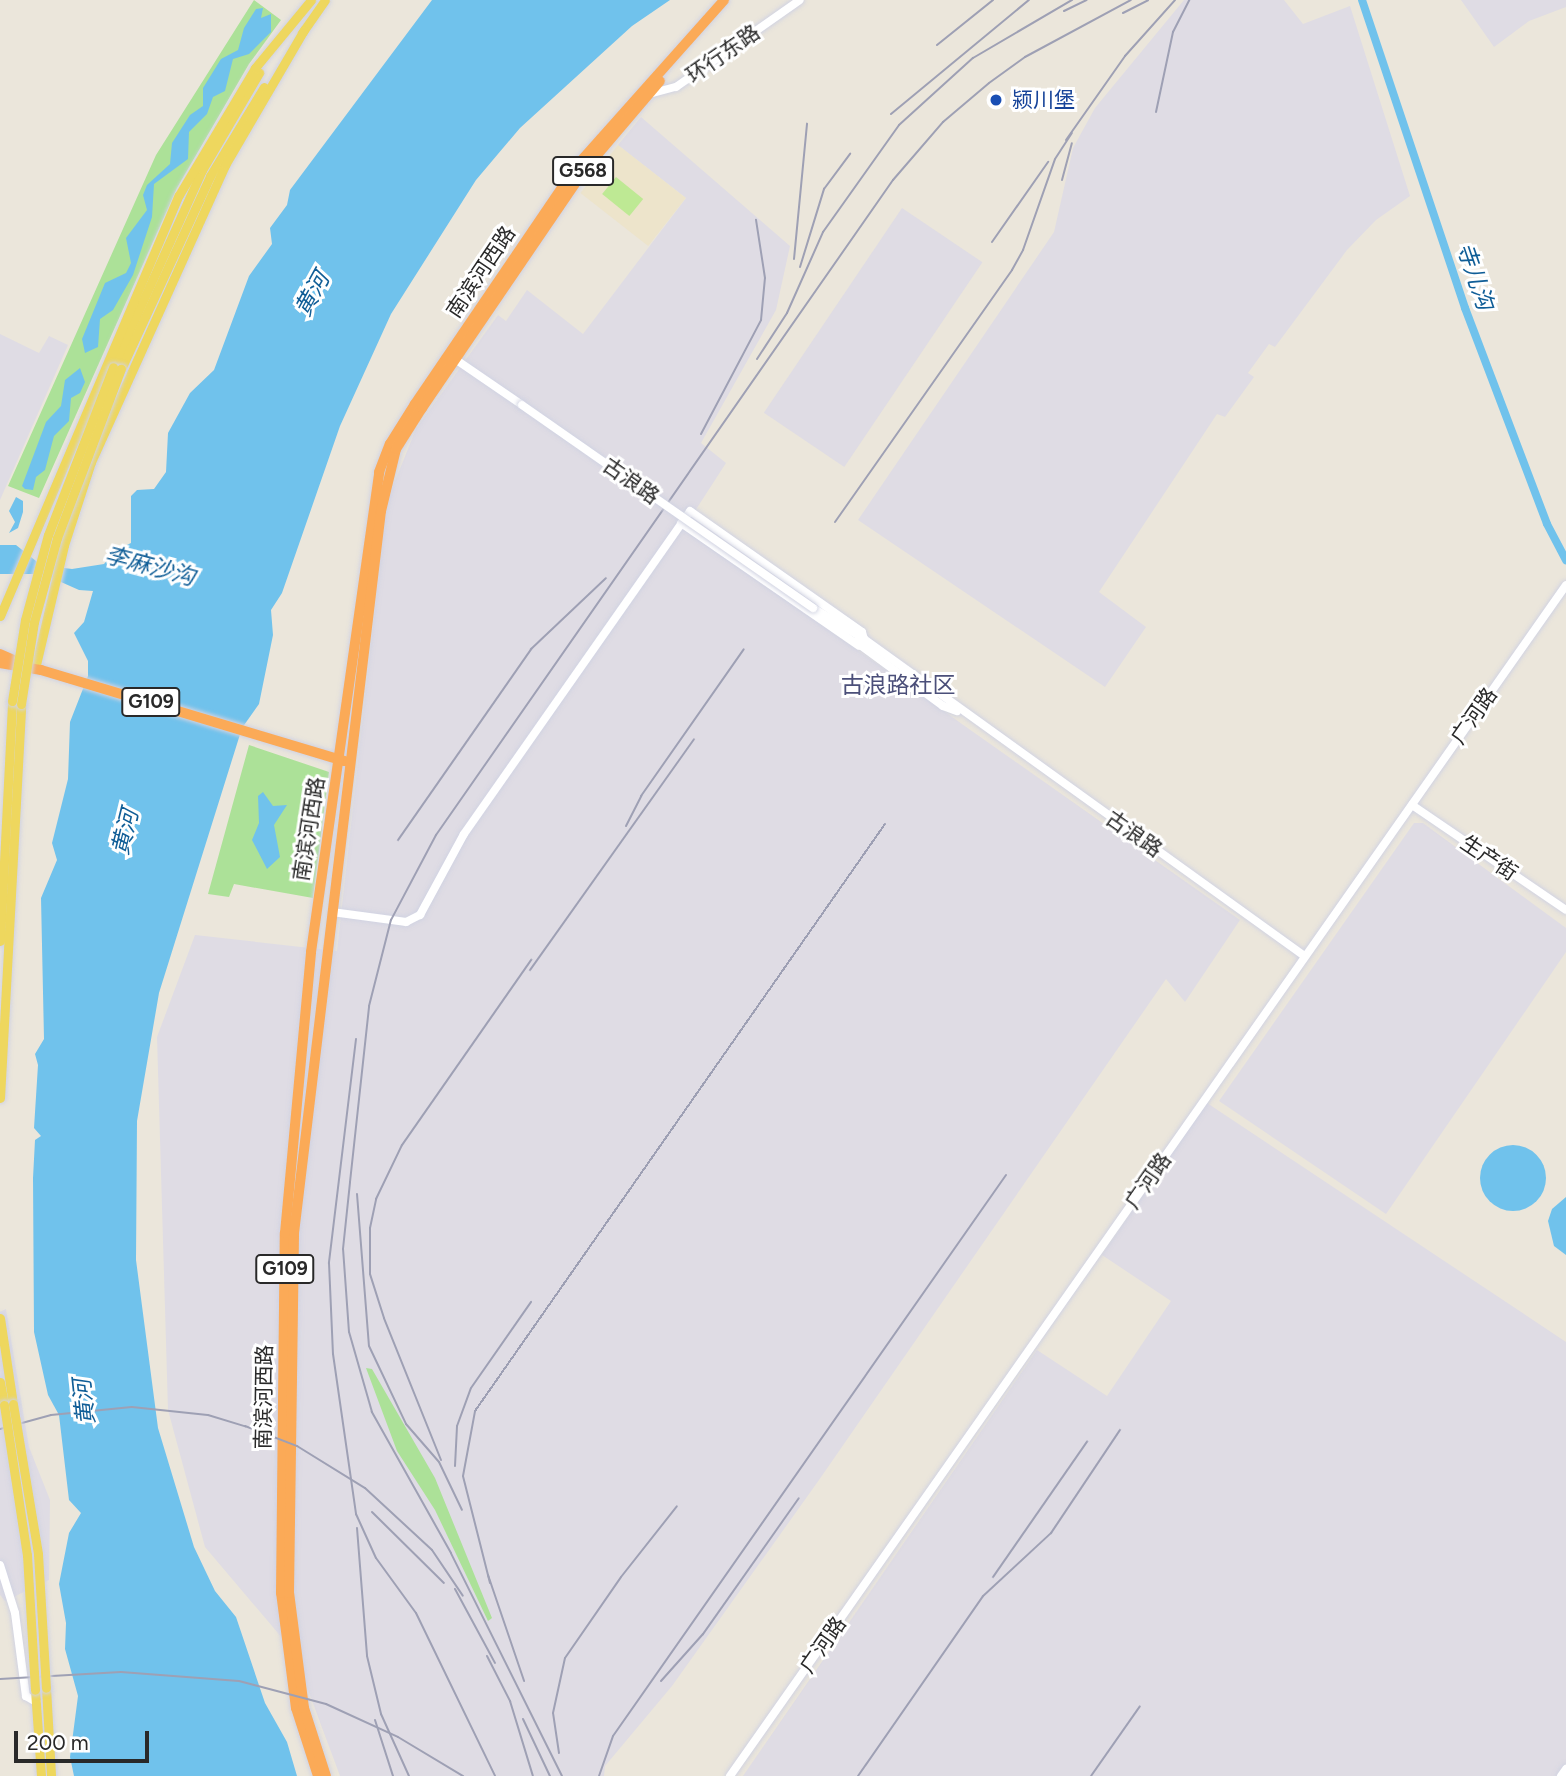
<!DOCTYPE html>
<meta charset="utf-8">
<style>
body{margin:0}
#map{position:relative;width:1566px;height:1776px;overflow:hidden;background:#ebe6db;font-family:Figtree,"Noto Sans SC",sans-serif}
div>[style]{position:absolute}
[style*='--x']{left:calc(var(--x)*1px);top:calc(var(--y)*1px);width:calc(var(--w)*1px);rotate:calc(var(--a)*1deg)}
.industrial>*{inset:0;background:#dfdce4;transform-origin:0 0}
.education>*{inset:0;background:#ede4cb;transform-origin:0 0}
.green>*{inset:0;background:#ace198}
.pitch>*{inset:0;background:#bee994;transform-origin:0 0}
.water>*{inset:0;background:#70c2ec}
.round{border-radius:50%}
.river>*{height:8px;margin:-4px;padding:0 4px;transform-origin:4px;border-radius:4px;background:#70c2ec}
.roads{filter:drop-shadow(0 0 2px #d1d3e2) drop-shadow(0 0 2px #d1d3e2)}
.secondary>*{height:8px;margin:-4px;padding:0 4px;transform-origin:4px;border-radius:4px;background:#fff}
.primary>*{height:9px;margin:-4.5px;padding:0 4.5px;transform-origin:4.5px;border-radius:4.5px;background:#eed75e}
.highway>*{height:10px;margin:-5px;padding:0 5px;transform-origin:5px;border-radius:5px;background:#fbaa57}
.rail>*{height:2px;margin:-1px;padding:0 1px;transform-origin:1px;border-radius:1px;background:#9ea0b4}
.bridges{filter:drop-shadow(0 0 2px #d1d3e2) drop-shadow(0 0 2px #d1d3e2)}
.secondary-bridge>*{height:8px;margin:-4px;padding:0 4px;transform-origin:4px;border-radius:4px;background:#fff}
.primary-bridge>*{height:9px;margin:-4.5px;padding:0 4.5px;transform-origin:4.5px;border-radius:4.5px;background:#eed75e}
.dots>*{width:19px;height:19px;translate:-50% -50%;box-sizing:border-box;border:4px solid #fff;border-radius:50%}
span{translate:-50% -50%;white-space:nowrap;text-align:center;line-height:1.15;-webkit-text-stroke:6px #fff;paint-order:stroke}
.shield-label span{padding:2px 5px;background:#fff;border:2px solid;border-radius:5px;-webkit-text-stroke-width:0}
.shield-label{font-size:19px;color:#292929;font-weight:700}
.street-label{font-size:21px;color:#292929}
.transit-label{font-size:21px;color:#164399}
.left{translate:0 -50%;text-align:left}
.water-label{font-size:23px;color:#105e97;font-style:italic}
.neighbourhood-label{font-size:23px;color:#4b4f79}
.scale{position:absolute;left:14px;top:1731px;width:135px;height:32px;box-sizing:border-box;border:4px solid #292929;border-top:0;padding-left:9px;font-size:21px;line-height:24px;white-space:nowrap;color:#292929;-webkit-text-stroke:5px #fff;paint-order:stroke}
</style>
<div id="map">
<div class="industrial">
<div style="clip-path:polygon(1184px 0,1284px 0,1303px 24px,1350px 6px,1410px 196px,1376px 220px,1347px 250px,1275px 347px,1269px 344px,1248px 373px,1254px 377px,1225px 417px,1217px 414px,1099px 592px,1146px 627px,1105px 687px,858px 520px,1054px 232px,1073px 148px,1095px 108px)"></div>
<div style="clip-path:polygon(1461px 0,1566px 0,1566px 7px,1529px 21px,1494px 47px)"></div>
<div style="clip-path:polygon(641px 117px,790px 246px,776px 310px,701px 443px,726px 463px,684px 528px,1240px 920px,1185px 1002px,1166px 979px,819px 1480px,672px 1686px,605px 1766px,604px 1776px,340px 1776px,294px 1652px,205px 1547px,168px 1410px,157px 1037px,195px 935px,337px 951px,387px 501px,416px 429px,498px 315px,506px 321px,527px 290px,583px 334px,686px 198px,618px 145px)"></div>
<div style="left:902px;top:208px;width:97px;height:247px;rotate:34deg"></div>
<div style="clip-path:polygon(0 334px,39px 353px,49px 336px,68px 345px,0 500px)"></div>
<div style="clip-path:polygon(1414px 823px,1423px 823px,1566px 928px,1566px 952px,1386px 1214px,1219px 1101px)"></div>
<div style="clip-path:polygon(1207px 1103px,1566px 1342px,1566px 1776px,743px 1776px,1037px 1350px,1107px 1396px,1171px 1301px,1102px 1255px)"></div>
<div style="clip-path:polygon(6px 1309px,29px 1447px,50px 1500px,49px 1580px,5px 1601px,0 1595px,0 1312px)"></div>
</div>
<div class="education">
<div style="left:618px;top:145px;width:86px;height:61px;rotate:38deg"></div>
</div>
<div class="green">
<div style="clip-path:polygon(254px 0,281px 20px,249px 64px,177px 188px,39px 498px,8px 486px,156px 155px)"></div>
<div style="clip-path:polygon(249px 745px,329px 772px,313px 898px,234px 884px,229px 897px,208px 894px)"></div>
<div style="clip-path:polygon(366px 1368px,372px 1369px,435px 1478px,492px 1618px,488px 1621px,435px 1510px,397px 1451px)"></div>
</div>
<div class="pitch">
<div style="left:616px;top:177px;width:35px;height:22px;rotate:39deg"></div>
</div>
<div class="water">
<div style="clip-path:polygon(432px 0,670px 0,632px 26px,520px 128px,476px 180px,391px 314px,340px 426px,282px 593px,271px 610px,273px 635px,259px 704px,242px 728px,159px 993px,137px 1121px,136px 1260px,158px 1428px,194px 1547px,215px 1591px,236px 1617px,265px 1703px,287px 1742px,297px 1776px,74px 1776px,70px 1757px,78px 1696px,65px 1649px,66px 1623px,59px 1584px,69px 1533px,81px 1513px,69px 1500px,59px 1415px,48px 1395px,34px 1332px,33px 1178px,35px 1140px,41px 1136px,34px 1128px,38px 1065px,35px 1054px,44px 1039px,41px 898px,57px 860px,52px 843px,68px 779px,70px 722px,88px 676px,88px 661px,74px 633px,84px 622px,93px 591px,79px 590px,43px 574px,0 574px,0 545px,16px 545px,41px 565px,72px 569px,104px 564px,116px 550px,131px 543px,131px 496px,137px 490px,154px 489px,166px 472px,168px 433px,190px 393px,214px 370px,249px 276px,272px 244px,270px 228px,287px 205px,290px 190px)"></div>
<div style="clip-path:polygon(263px 8px,261px 18px,271px 14px,271px 32px,249px 54px,233px 59px,225px 91px,213px 97px,207px 114px,189px 132px,188px 159px,154px 184px,152px 217px,133px 275px,113px 310px,100px 319px,98px 347px,85px 353px,82px 339px,105px 283px,126px 273px,131px 263px,126px 238px,147px 210px,143px 195px,147px 185px,170px 164px,172px 143px,190px 115px,203px 106px,203px 88px,221px 59px,238px 50px,244px 28px,256px 9px)"></div>
<div style="clip-path:polygon(80px 368px,85px 382px,80px 393px,71px 398px,69px 421px,54px 436px,45px 470px,36px 477px,33px 490px,25px 489px,22px 486px,46px 422px,61px 406px,65px 380px)"></div>
<div style="clip-path:polygon(16px 497px,23px 501px,23px 512px,18px 528px,9px 533px,15px 522px,9px 511px)"></div>
<div style="clip-path:polygon(263px 792px,273px 806px,287px 805px,274px 825px,280px 857px,267px 869px,252px 840px,259px 823px,258px 796px)"></div>
<div class="round" style="left:1480px;top:1145px;width:66px;height:66px"></div>
<div style="clip-path:polygon(1566px 1197px,1566px 1255px,1554px 1246px,1548px 1221px,1552px 1209px)"></div>
</div>
<div class="river">
<div style="--x:1362;--y:0;--w:325;--a:71.5"></div>
<div style="--x:1465;--y:308;--w:231;--a:69.2"></div>
<div style="--x:1547;--y:524;--w:41;--a:62.2"></div>
</div>
<div class="roads">
<div class="secondary">
<div style="--x:649;--y:94;--w:28;--a:-15"></div>
<div style="--x:676;--y:87;--w:151;--a:-35.1"></div>
<div style="--x:452;--y:357;--w:85;--a:34.4"></div>
<div style="--x:681;--y:523;--w:216;--a:34.6"></div>
<div style="--x:813;--y:608;--w:60;--a:31.3"></div>
<div style="--x:864;--y:639;--w:541;--a:35.75"></div>
<div style="--x:856;--y:642;--w:108;--a:36.3"></div>
<div style="--x:943;--y:706;--w:15;--a:20"></div>
<div style="--x:1412;--y:805;--w:186;--a:34.3"></div>
<div style="--x:332;--y:912;--w:75;--a:7.7"></div>
<div style="--x:406;--y:922;--w:16;--a:-27"></div>
<div style="--x:420;--y:915;--w:92;--a:-61.5"></div>
<div style="--x:464;--y:834;--w:394;--a:-55"></div>
<div style="--x:690;--y:511;--w:210;--a:35.1"></div>
<div style="--x:862;--y:632;--w:7;--a:74"></div>
<div style="--x:0;--y:1565;--w:50;--a:72.6"></div>
<div style="--x:15;--y:1613;--w:84;--a:82.5"></div>
<div style="--x:26;--y:1696;--w:12;--a:31"></div>
<div style="--x:730;--y:1776;--w:1455;--a:-54.93"></div>
<div style="--x:1561;--y:1776;--w:9;--a:-54"></div>
</div>
<div class="primary">
<div style="--x:302;--y:33;--w:40;--a:-55.1"></div>
<div style="--x:113;--y:367;--w:216;--a:-65.7"></div>
<div style="--x:202;--y:170;--w:113;--a:-59.6"></div>
<div style="--x:121;--y:369;--w:213;--a:-65.2"></div>
<div style="--x:210;--y:176;--w:104;--a:-58.8"></div>
<div style="--x:0;--y:616;--w:457;--a:-67"></div>
<div style="--x:179;--y:195;--w:148;--a:-59.1"></div>
<div style="--x:255;--y:68;--w:88;--a:-50.5"></div>
<div style="--x:35;--y:669;--w:127;--a:-76.8"></div>
<div style="--x:64;--y:545;--w:87;--a:-72"></div>
<div style="--x:91;--y:462;--w:326;--a:-65.7"></div>
<div style="--x:225;--y:165;--w:156;--a:-59.7"></div>
<div style="--x:0;--y:941;--w:240;--a:-87.1"></div>
<div style="--x:0;--y:1098;--w:395;--a:-86.9"></div>
<div style="--x:0;--y:1318;--w:87;--a:81.4"></div>
<div style="--x:0;--y:1382;--w:23;--a:80"></div>
<div style="--x:46;--y:1688;--w:88;--a:86.7"></div>
<div style="--x:35;--y:1690;--w:86;--a:86"></div>
</div>
<div class="highway">
<div style="--x:0;--y:654;--w:20;--a:24"></div>
<div style="--x:0;--y:663;--w:42;--a:9.7"></div>
<div style="--x:41;--y:670;--w:317;--a:16.7"></div>
<div style="--x:318;--y:1776;--w:71;--a:-107.9"></div>
<div style="--x:296;--y:1708;--w:116;--a:-97.4"></div>
<div style="--x:281;--y:1593;--w:360;--a:-89.4"></div>
<div style="--x:285;--y:1233;--w:282;--a:-84.7"></div>
<div style="--x:311;--y:952;--w:485;--a:-81.9"></div>
<div style="--x:379;--y:472;--w:30;--a:-69"></div>
<div style="--x:390;--y:444;--w:47;--a:-58"></div>
<div style="--x:415;--y:404;--w:292;--a:-55.8"></div>
<div style="--x:579;--y:163;--w:218;--a:-48.3"></div>
<div style="--x:326;--y:1776;--w:71;--a:-107.9"></div>
<div style="--x:304;--y:1708;--w:116;--a:-97.4"></div>
<div style="--x:289;--y:1593;--w:360;--a:-89.2"></div>
<div style="--x:294;--y:1233;--w:727;--a:-83.13"></div>
<div style="--x:381;--y:511;--w:64;--a:-76.4"></div>
<div style="--x:396;--y:449;--w:49;--a:-57.6"></div>
<div style="--x:422;--y:408;--w:291;--a:-55.7"></div>
<div style="--x:586;--y:168;--w:114;--a:-49.6"></div>
</div>
</div>
<div class="rail">
<div style="--x:1064;--y:11;--w:25;--a:-26"></div>
<div style="--x:1123;--y:13;--w:28;--a:-27"></div>
<div style="--x:937;--y:45;--w:72;--a:-38.8"></div>
<div style="--x:1156;--y:112;--w:82;--a:-78"></div>
<div style="--x:1173;--y:32;--w:36;--a:-63"></div>
<div style="--x:891;--y:114;--w:179;--a:-39.6"></div>
<div style="--x:1066;--y:140;--w:103;--a:-54.9"></div>
<div style="--x:1125;--y:56;--w:75;--a:-48.2"></div>
<div style="--x:1062;--y:180;--w:38;--a:-75"></div>
<div style="--x:992;--y:242;--w:98;--a:-55"></div>
<div style="--x:794;--y:259;--w:136;--a:-84.5"></div>
<div style="--x:800;--y:267;--w:82;--a:-72.9"></div>
<div style="--x:824;--y:189;--w:44;--a:-53.4"></div>
<div style="--x:757;--y:359;--w:55;--a:-56.9"></div>
<div style="--x:787;--y:313;--w:89;--a:-66"></div>
<div style="--x:823;--y:232;--w:131;--a:-54.6"></div>
<div style="--x:899;--y:125;--w:100;--a:-42.2"></div>
<div style="--x:973;--y:58;--w:115;--a:-30.4"></div>
<div style="--x:701;--y:434;--w:129;--a:-62.2"></div>
<div style="--x:761;--y:320;--w:42;--a:-84.6"></div>
<div style="--x:765;--y:278;--w:59;--a:-98.8"></div>
<div style="--x:835;--y:522;--w:308;--a:-54.9"></div>
<div style="--x:1012;--y:270;--w:23;--a:-61"></div>
<div style="--x:1023;--y:250;--w:96;--a:-70.6"></div>
<div style="--x:1055;--y:159;--w:31;--a:-57"></div>
<div style="--x:626;--y:826;--w:34;--a:-63"></div>
<div style="--x:641;--y:796;--w:179;--a:-55"></div>
<div style="--x:398;--y:840;--w:233;--a:-55.1"></div>
<div style="--x:531;--y:649;--w:103;--a:-43.4"></div>
<div style="--x:530;--y:970;--w:283;--a:-54.6"></div>
<div style="--x:356;--y:1039;--w:226;--a:96.9"></div>
<div style="--x:329;--y:1263;--w:91;--a:87.5"></div>
<div style="--x:333;--y:1354;--w:162;--a:81.8"></div>
<div style="--x:356;--y:1514;--w:48;--a:65.6"></div>
<div style="--x:376;--y:1558;--w:68;--a:54"></div>
<div style="--x:416;--y:1613;--w:181;--a:64.1"></div>
<div style="--x:357;--y:1194;--w:152;--a:85.5"></div>
<div style="--x:369;--y:1346;--w:86;--a:64.6"></div>
<div style="--x:406;--y:1424;--w:50;--a:49"></div>
<div style="--x:439;--y:1462;--w:53;--a:64.4"></div>
<div style="--x:0;--y:1429;--w:53;--a:-15.4"></div>
<div style="--x:51;--y:1415;--w:81;--a:-5.6"></div>
<div style="--x:132;--y:1407;--w:76;--a:6"></div>
<div style="--x:208;--y:1415;--w:39;--a:17"></div>
<div style="--x:245;--y:1426;--w:56;--a:21"></div>
<div style="--x:297;--y:1446;--w:80;--a:31.7"></div>
<div style="--x:365;--y:1488;--w:91;--a:42.8"></div>
<div style="--x:432;--y:1550;--w:55;--a:56"></div>
<div style="--x:441;--y:1460;--w:153;--a:-111.9"></div>
<div style="--x:384;--y:1318;--w:46;--a:-107.7"></div>
<div style="--x:370;--y:1274;--w:46;--a:-90"></div>
<div style="--x:370;--y:1228;--w:30;--a:-78"></div>
<div style="--x:376;--y:1199;--w:60;--a:-64.3"></div>
<div style="--x:402;--y:1145;--w:226;--a:-55.1"></div>
<div style="--x:455;--y:1466;--w:40;--a:-87.1"></div>
<div style="--x:457;--y:1426;--w:40;--a:-69.8"></div>
<div style="--x:471;--y:1388;--w:105;--a:-55.1"></div>
<div style="--x:372;--y:1512;--w:101;--a:44.6"></div>
<div style="--x:357;--y:1528;--w:128;--a:85.5"></div>
<div style="--x:367;--y:1656;--w:60;--a:76.4"></div>
<div style="--x:381;--y:1714;--w:68;--a:65.7"></div>
<div style="--x:488;--y:1575;--w:112;--a:71.2"></div>
<div style="--x:993;--y:1577;--w:165;--a:-55.2"></div>
<div style="--x:490;--y:1583;--w:110;--a:-104.2"></div>
<div style="--x:463;--y:1476;--w:66;--a:-79.5"></div>
<div style="--x:475;--y:1411;--w:716;--a:-55.07"></div>
<div style="--x:455;--y:1589;--w:84;--a:61.6"></div>
<div style="--x:487;--y:1656;--w:51;--a:62.9"></div>
<div style="--x:510;--y:1701;--w:78;--a:73"></div>
<div style="--x:0;--y:1679;--w:121;--a:-3.3"></div>
<div style="--x:121;--y:1672;--w:118;--a:4.4"></div>
<div style="--x:239;--y:1681;--w:90;--a:14.8"></div>
<div style="--x:326;--y:1704;--w:79;--a:24.6"></div>
<div style="--x:398;--y:1737;--w:76;--a:31"></div>
<div style="--x:661;--y:1681;--w:63;--a:-48.2"></div>
<div style="--x:703;--y:1634;--w:166;--a:-54.8"></div>
<div style="--x:523;--y:1719;--w:63;--a:64.7"></div>
<div style="--x:375;--y:1720;--w:59;--a:72.2"></div>
<div style="--x:559;--y:1753;--w:40;--a:-98.5"></div>
<div style="--x:553;--y:1713;--w:56;--a:-77.7"></div>
<div style="--x:565;--y:1658;--w:98;--a:-55.3"></div>
<div style="--x:621;--y:1577;--w:90;--a:-51.7"></div>
<div style="--x:562;--y:1776;--w:249;--a:-116.5"></div>
<div style="--x:451;--y:1553;--w:162;--a:-119.3"></div>
<div style="--x:372;--y:1412;--w:83;--a:-106"></div>
<div style="--x:349;--y:1332;--w:83;--a:-94.1"></div>
<div style="--x:343;--y:1249;--w:67;--a:-84"></div>
<div style="--x:350;--y:1182;--w:177;--a:-83.8"></div>
<div style="--x:369;--y:1006;--w:89;--a:-75.7"></div>
<div style="--x:391;--y:920;--w:96;--a:-62.1"></div>
<div style="--x:436;--y:835;--w:799;--a:-55.1"></div>
<div style="--x:893;--y:180;--w:77;--a:-49.2"></div>
<div style="--x:943;--y:122;--w:60;--a:-40.3"></div>
<div style="--x:989;--y:83;--w:44;--a:-35.8"></div>
<div style="--x:1025;--y:57;--w:120;--a:-28.3"></div>
<div style="--x:599;--y:1776;--w:42;--a:-70.7"></div>
<div style="--x:613;--y:1736;--w:685;--a:-54.99"></div>
<div style="--x:858;--y:1776;--w:219;--a:-55.2"></div>
<div style="--x:983;--y:1596;--w:93;--a:-42.8"></div>
<div style="--x:1051;--y:1533;--w:124;--a:-56.2"></div>
<div style="--x:1091;--y:1776;--w:85;--a:-55"></div>
</div>
<div class="bridges">
<div class="secondary-bridge">
<div style="--x:522;--y:405;--w:355;--a:34.9"></div>
</div>
<div class="primary-bridge">
<div style="--x:12;--y:701;--w:82;--a:-80.9"></div>
<div style="--x:25;--y:620;--w:88;--a:-74.9"></div>
<div style="--x:48;--y:535;--w:180;--a:-68.8"></div>
<div style="--x:21;--y:704;--w:83;--a:-81"></div>
<div style="--x:34;--y:622;--w:87;--a:-74.7"></div>
<div style="--x:57;--y:538;--w:181;--a:-69.3"></div>
<div style="--x:13;--y:1404;--w:152;--a:80.5"></div>
<div style="--x:38;--y:1554;--w:134;--a:86.6"></div>
<div style="--x:4;--y:1405;--w:152;--a:81.3"></div>
<div style="--x:27;--y:1555;--w:135;--a:86.6"></div>
</div>
</div>
<div class="dots">
<div style="left:996px;top:100px;background:#1a4fb4"></div>
</div>
<div class="shield-label">
<span style="left:583px;top:171px">G568</span>
<span style="left:151px;top:702px">G109</span>
<span style="left:285px;top:1269px">G109</span>
</div>
<div class="street-label">
<span style="left:723px;top:54px;rotate:-35deg">环行东路</span>
<span style="left:481px;top:272px;rotate:-56deg">南滨河西路</span>
<span style="left:631px;top:481px;rotate:35deg">古浪路</span>
<span style="left:1474px;top:716px;rotate:-55deg">广河路</span>
<span style="left:309px;top:829px;rotate:-81deg">南滨河西路</span>
<span style="left:1134px;top:834px;rotate:35deg">古浪路</span>
<span style="left:1489px;top:858px;rotate:34deg">生产街</span>
<span style="left:1148px;top:1181px;rotate:-55deg">广河路</span>
<span style="left:264px;top:1397px;rotate:-89deg">南滨河西路</span>
<span style="left:823px;top:1645px;rotate:-55deg">广河路</span>
</div>
<div class="transit-label">
<span class="left" style="left:1012px;top:100px">颍川堡</span>
</div>
<div class="water-label">
<span style="left:1475px;top:276px;rotate:71deg">寺儿沟</span>
<span style="left:312px;top:294px;rotate:-61deg">黄河</span>
<span style="left:150px;top:566px;rotate:15deg">李麻沙沟</span>
<span style="left:125px;top:832px;rotate:-76deg">黄河</span>
<span style="left:84px;top:1402px;rotate:-96deg">黄河</span>
</div>
<div class="neighbourhood-label">
<span style="left:898px;top:685px">古浪路社区</span>
</div>
<div class="scale">200 m</div>
</div>
